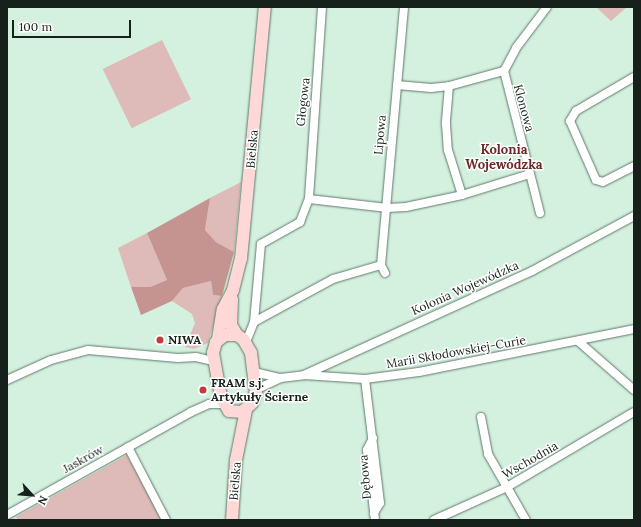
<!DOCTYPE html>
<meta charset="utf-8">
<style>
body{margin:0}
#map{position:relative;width:641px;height:527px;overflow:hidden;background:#d4f0df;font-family:Lora,serif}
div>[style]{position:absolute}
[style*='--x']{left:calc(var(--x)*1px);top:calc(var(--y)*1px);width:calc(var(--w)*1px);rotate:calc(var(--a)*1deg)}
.green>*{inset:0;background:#debbb8;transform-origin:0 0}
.forest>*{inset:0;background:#c69490}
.roads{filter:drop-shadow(0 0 1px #60796a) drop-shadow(0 0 1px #60796a)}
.minor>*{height:8px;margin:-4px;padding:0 4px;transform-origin:4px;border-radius:4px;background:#fff}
.secondary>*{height:12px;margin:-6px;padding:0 6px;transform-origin:6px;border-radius:6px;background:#fdd8d6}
.dots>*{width:11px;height:11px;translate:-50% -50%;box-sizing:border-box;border:2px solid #fff;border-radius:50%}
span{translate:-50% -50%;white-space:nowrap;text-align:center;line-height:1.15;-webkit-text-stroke:3px #fff;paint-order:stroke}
.street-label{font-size:12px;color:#16211b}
.poi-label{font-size:12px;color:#16211b;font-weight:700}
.left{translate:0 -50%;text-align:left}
.neighbourhood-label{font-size:13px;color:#6d2826;font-weight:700}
.frame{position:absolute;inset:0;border:8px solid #16211b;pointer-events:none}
.north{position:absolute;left:12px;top:475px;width:40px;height:40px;-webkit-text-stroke:3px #fff;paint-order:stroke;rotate:116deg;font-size:11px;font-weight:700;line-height:16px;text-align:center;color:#16211b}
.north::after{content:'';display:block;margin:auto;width:14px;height:18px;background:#16211b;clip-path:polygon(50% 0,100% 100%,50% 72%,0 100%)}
.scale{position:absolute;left:12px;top:20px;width:119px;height:18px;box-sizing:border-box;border:2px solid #16211b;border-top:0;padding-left:5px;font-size:12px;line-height:14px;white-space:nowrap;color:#16211b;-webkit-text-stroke:3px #fff;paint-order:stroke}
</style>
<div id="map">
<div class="green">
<div style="clip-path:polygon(596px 7px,627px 7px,611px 21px)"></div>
<div style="left:162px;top:40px;width:66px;height:66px;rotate:64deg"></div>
<div style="clip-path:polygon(241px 182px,234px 252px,216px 242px,205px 230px,210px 198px)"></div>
<div style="clip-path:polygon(147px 233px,167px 280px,150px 287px,131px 287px,118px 248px)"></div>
<div style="clip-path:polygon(211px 281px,213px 295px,222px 296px,208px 343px,194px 349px,185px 347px,195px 323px,192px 314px,172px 301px,183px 288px)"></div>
<div style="clip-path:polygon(127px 455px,162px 520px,18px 520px,16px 517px)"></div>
</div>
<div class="forest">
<div style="clip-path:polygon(210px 198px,205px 230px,216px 242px,234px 252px,222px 296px,213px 295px,211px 281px,183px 288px,172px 301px,141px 315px,131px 287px,150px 287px,167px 280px,147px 233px)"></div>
</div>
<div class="roads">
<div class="minor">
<div style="--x:322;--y:7;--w:192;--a:93.9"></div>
<div style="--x:309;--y:199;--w:79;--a:6.6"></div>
<div style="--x:387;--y:208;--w:19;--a:-3"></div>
<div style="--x:406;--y:207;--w:57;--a:-12.1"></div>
<div style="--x:462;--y:195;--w:71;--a:-17.2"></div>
<div style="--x:634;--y:77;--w:67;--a:149.6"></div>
<div style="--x:576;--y:111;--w:12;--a:121"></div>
<div style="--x:570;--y:121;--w:64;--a:66.2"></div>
<div style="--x:596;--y:180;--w:7;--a:16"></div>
<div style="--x:603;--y:182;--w:35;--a:-27"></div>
<div style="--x:397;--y:85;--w:34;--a:5"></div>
<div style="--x:431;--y:88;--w:18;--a:-6"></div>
<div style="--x:449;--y:86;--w:57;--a:-15.3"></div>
<div style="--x:449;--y:86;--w:38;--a:95"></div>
<div style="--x:446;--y:124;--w:26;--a:86"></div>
<div style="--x:448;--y:150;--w:47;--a:72.7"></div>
<div style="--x:540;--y:213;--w:146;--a:-104.2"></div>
<div style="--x:504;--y:71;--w:26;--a:-62"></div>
<div style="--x:516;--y:48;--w:51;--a:-52.9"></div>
<div style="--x:385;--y:273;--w:9;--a:-117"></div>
<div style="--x:381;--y:265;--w:259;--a:-84.9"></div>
<div style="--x:254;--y:322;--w:90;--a:-28.6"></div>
<div style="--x:333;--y:279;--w:50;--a:-16.3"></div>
<div style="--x:578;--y:341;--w:74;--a:41.2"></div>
<div style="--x:246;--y:342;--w:22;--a:-68"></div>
<div style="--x:254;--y:322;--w:78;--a:-84.9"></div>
<div style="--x:261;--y:244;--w:45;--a:-29.4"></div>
<div style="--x:300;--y:222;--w:25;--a:-69"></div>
<div style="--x:254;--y:372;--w:27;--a:13"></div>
<div style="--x:304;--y:375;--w:251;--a:-24.5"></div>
<div style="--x:532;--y:271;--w:116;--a:-28.3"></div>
<div style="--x:365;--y:379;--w:125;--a:83.1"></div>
<div style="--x:380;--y:503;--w:12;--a:121"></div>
<div style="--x:7;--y:380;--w:48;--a:-24.4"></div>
<div style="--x:51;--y:360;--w:38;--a:-15"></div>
<div style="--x:88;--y:350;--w:90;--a:5.1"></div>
<div style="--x:178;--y:358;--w:18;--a:-3"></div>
<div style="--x:196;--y:357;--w:18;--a:13"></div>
<div style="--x:257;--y:389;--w:26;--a:-25"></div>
<div style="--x:281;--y:378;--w:23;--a:-7"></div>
<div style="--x:304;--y:375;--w:61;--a:3.8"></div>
<div style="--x:365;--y:379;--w:54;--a:-7.4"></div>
<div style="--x:419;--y:372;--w:219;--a:-11.3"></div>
<div style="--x:481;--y:417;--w:38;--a:79"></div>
<div style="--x:488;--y:454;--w:76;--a:60.1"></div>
<div style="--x:373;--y:438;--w:13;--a:117"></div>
<div style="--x:367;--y:450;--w:70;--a:83.5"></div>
<div style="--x:128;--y:447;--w:82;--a:62.5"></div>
<div style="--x:7;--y:515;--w:211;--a:-29.2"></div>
<div style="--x:191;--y:412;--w:20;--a:-24"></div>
<div style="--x:209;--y:404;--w:14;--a:0"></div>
<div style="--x:434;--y:520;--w:80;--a:-24.3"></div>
<div style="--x:507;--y:487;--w:147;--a:-30.6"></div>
</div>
<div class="secondary">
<div style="--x:232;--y:299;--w:26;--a:92"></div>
<div style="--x:231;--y:325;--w:12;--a:59"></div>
<div style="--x:225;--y:335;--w:12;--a:0"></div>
<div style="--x:237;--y:335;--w:7;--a:34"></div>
<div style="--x:243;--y:339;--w:16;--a:60"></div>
<div style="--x:251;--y:353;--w:39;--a:83"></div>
<div style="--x:256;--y:392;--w:12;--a:110"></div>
<div style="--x:252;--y:403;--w:13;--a:138"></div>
<div style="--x:242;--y:412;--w:13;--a:-176"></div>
<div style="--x:229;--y:411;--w:16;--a:-120"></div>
<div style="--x:221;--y:397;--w:45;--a:-100.3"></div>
<div style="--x:213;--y:353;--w:11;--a:-75"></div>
<div style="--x:216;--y:342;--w:11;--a:-38"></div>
<div style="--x:218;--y:339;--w:30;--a:-81"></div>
<div style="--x:223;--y:309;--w:21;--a:-62"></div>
<div style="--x:233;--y:290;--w:32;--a:-76"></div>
<div style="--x:241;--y:259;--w:253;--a:-84.6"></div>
<div style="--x:232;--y:520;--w:60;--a:-86.2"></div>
<div style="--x:236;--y:460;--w:51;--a:-78.7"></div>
</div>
</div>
<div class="dots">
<div style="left:160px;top:340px;background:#c7383b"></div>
<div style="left:203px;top:390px;background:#c7383b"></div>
</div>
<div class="street-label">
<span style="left:303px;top:102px;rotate:-84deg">Głogowa</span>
<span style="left:524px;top:108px;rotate:75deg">Klonowa</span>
<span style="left:380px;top:135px;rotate:-85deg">Lipowa</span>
<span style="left:252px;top:149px;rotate:-85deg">Bielska</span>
<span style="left:465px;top:288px;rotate:-24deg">Kolonia Wojewódzka</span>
<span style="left:456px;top:352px;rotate:-10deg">Marii Skłodowskiej-Curie</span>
<span style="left:83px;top:459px;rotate:-29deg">Jaskrów</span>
<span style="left:530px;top:460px;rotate:-30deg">Wschodnia</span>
<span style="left:365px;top:477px;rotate:-95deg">Dębowa</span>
<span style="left:235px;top:481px;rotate:-85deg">Bielska</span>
</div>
<div class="poi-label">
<span class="left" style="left:168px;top:340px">NIWA</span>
<span class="left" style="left:211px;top:390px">FRAM s.j.<br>Artykuły Ścierne</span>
</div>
<div class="neighbourhood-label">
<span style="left:504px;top:158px">Kolonia<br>Wojewódzka</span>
</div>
<div class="frame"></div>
<div class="north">N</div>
<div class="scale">100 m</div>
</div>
